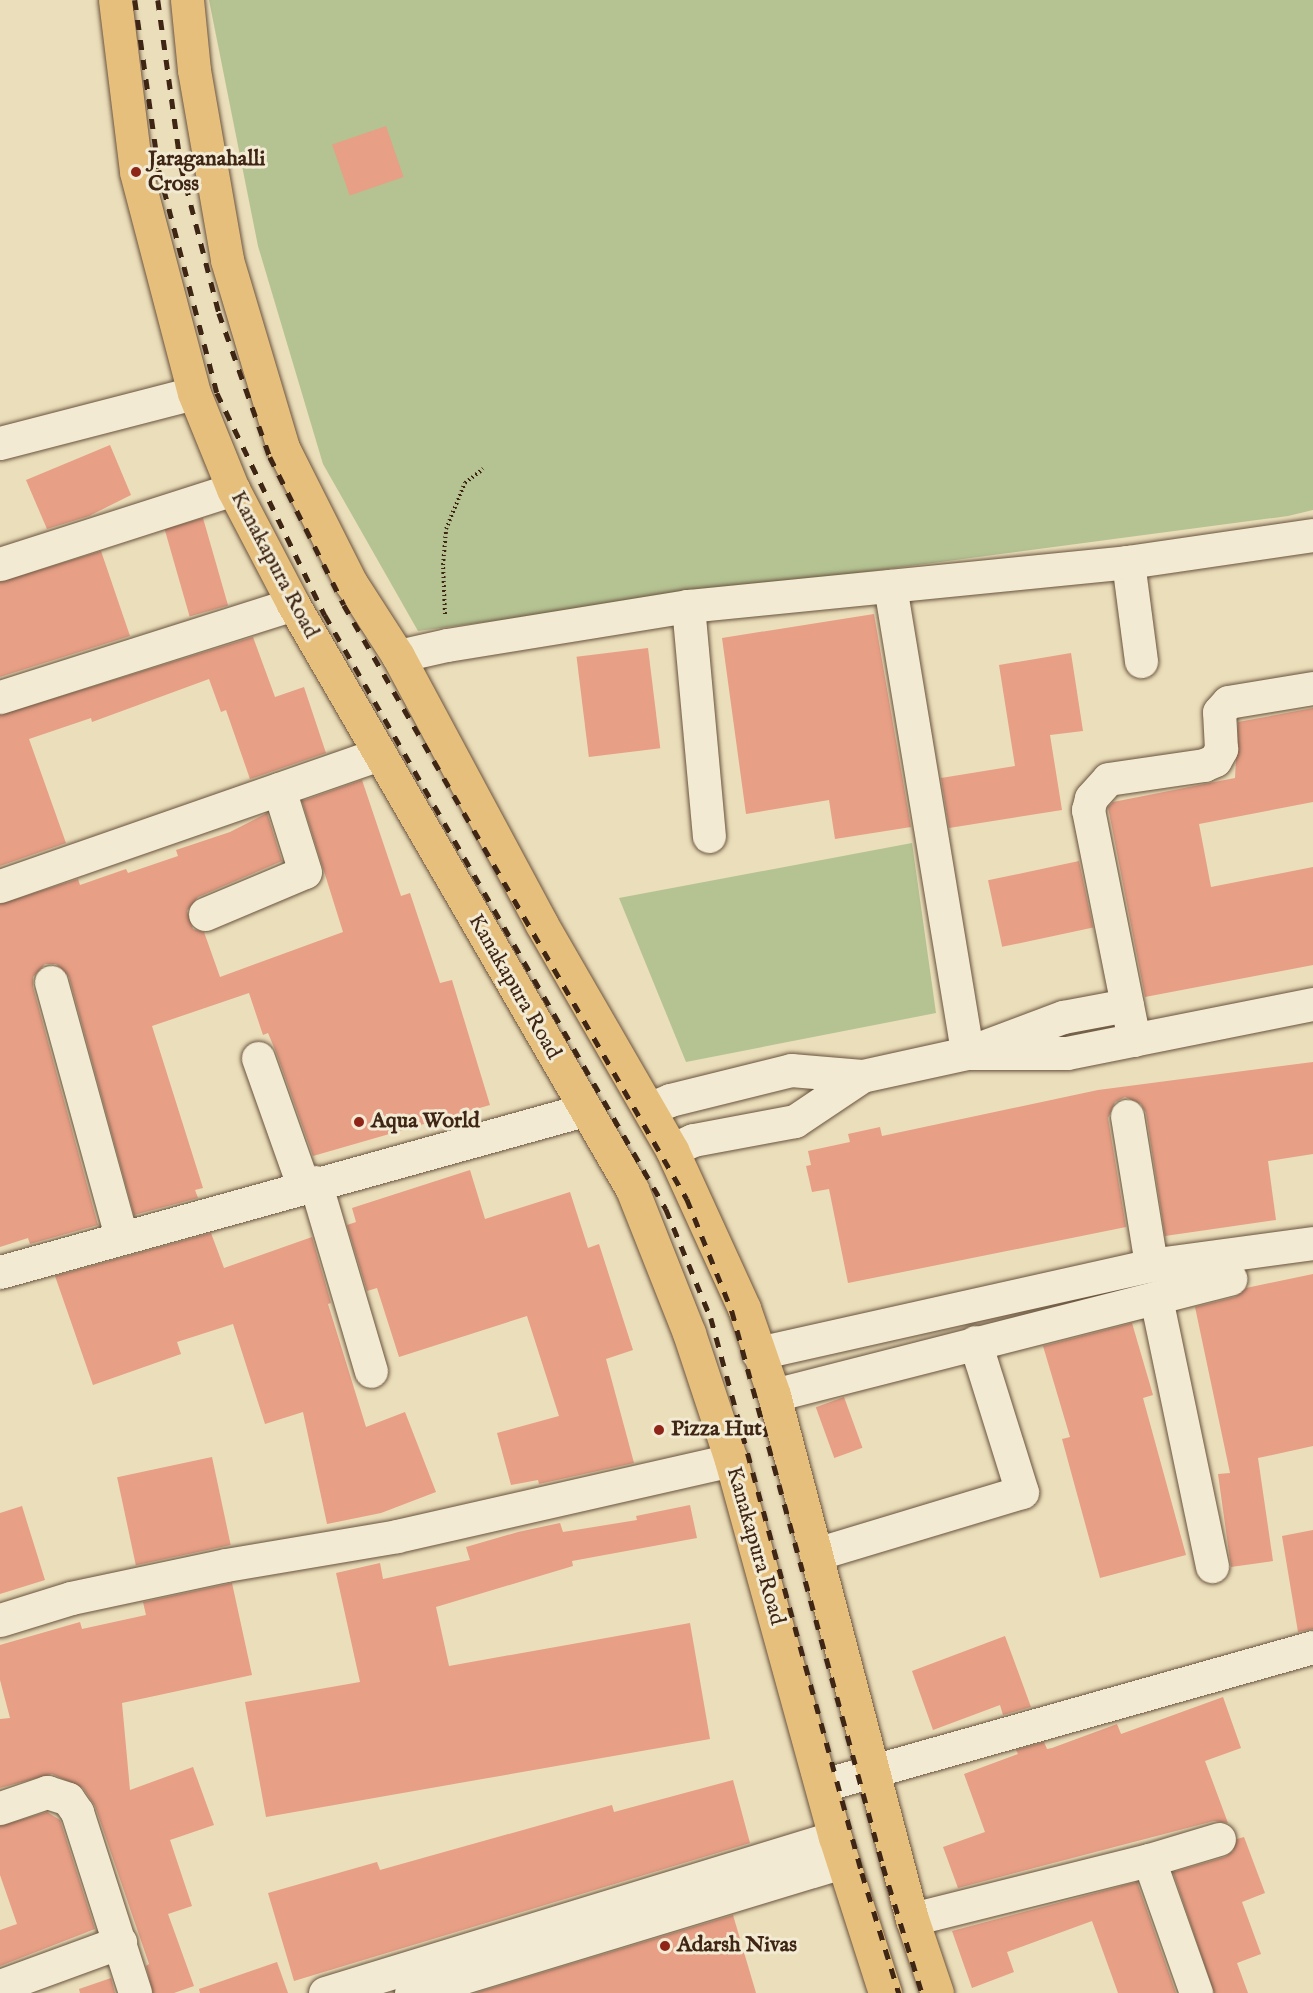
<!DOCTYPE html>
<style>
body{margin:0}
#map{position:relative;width:1313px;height:1993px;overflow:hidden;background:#ebdeba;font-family:"IM FELL English",serif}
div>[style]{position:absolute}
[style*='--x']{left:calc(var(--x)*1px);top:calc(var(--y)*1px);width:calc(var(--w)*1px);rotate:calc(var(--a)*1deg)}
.green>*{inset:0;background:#b5c292}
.building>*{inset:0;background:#e79f86;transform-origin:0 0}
.path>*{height:4px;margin-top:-2px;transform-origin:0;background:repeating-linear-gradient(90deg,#3e2514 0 1.5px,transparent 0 4.5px)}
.roads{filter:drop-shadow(0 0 2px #69533e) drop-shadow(0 0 2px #69533e)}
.minor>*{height:33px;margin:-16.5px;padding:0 16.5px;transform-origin:16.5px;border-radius:16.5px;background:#f2ead2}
.highway>*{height:33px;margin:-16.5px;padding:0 16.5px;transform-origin:16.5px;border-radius:16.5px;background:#e6bf7d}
.rail>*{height:4.5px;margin-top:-2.25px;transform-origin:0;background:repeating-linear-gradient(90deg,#3e2514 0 10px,transparent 0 20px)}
.dots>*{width:16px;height:16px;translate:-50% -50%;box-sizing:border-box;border:3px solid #f2ead2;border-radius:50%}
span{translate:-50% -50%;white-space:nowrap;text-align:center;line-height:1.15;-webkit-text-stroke:6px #f2ead2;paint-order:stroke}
.poi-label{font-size:22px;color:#3e2514;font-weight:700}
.left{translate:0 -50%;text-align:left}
.street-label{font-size:22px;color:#3e2514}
</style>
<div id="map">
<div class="green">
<div style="clip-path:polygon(209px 0,1313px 0,1313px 510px,1288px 516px,418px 631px,323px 464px,258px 246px)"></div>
<div style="clip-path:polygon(912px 843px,936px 1013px,686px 1062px,619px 898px)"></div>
</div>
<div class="building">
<div style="left:386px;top:126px;width:54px;height:57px;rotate:71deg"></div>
<div style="clip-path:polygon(110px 445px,131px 495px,89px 516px,47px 529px,26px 480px)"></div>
<div style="left:203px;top:518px;width:91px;height:40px;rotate:74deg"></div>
<div style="clip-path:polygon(101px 551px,130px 636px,0 677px,0 582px)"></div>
<div style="clip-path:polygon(874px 614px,911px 827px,835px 839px,829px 800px,746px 814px,722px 638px)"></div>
<div style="clip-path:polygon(253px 637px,275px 697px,304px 687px,326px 753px,250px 779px,226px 710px,221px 712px,209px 679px,92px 722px,91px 718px,29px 739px,66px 843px,0 866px,0 715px)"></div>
<div style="left:648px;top:648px;width:101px;height:72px;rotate:83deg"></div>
<div style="clip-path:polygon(1071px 653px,1083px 731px,1050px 735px,1062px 810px,949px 828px,941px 778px,1015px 766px,999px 665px)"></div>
<div style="clip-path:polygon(1313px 708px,1313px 802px,1199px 824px,1211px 887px,1313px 867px,1313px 965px,1145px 997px,1108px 807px,1113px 802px,1235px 778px,1238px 722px)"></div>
<div style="clip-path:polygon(362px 780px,401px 896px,410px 893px,440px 983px,452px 980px,490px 1105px,313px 1156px,276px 1052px,268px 1033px,263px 1035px,249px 993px,152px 1026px,203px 1188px,195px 1190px,198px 1198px,134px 1215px,69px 977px,56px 964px,45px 964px,33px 977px,33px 987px,98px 1225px,30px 1244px,28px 1238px,0 1247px,0 904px,78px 879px,80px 885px,126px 869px,128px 873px,178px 856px,176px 850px,230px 832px,267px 813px,282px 861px,198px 897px,187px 911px,193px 929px,204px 932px,220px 977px,343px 932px,302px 801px)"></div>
<div style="left:1079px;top:861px;width:68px;height:93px;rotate:78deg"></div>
<div style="clip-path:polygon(1313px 1062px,1313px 1154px,1268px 1161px,1276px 1220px,1165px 1236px,1146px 1113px,1141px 1104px,1125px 1097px,1115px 1102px,1108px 1118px,1126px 1227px,848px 1283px,829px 1189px,812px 1192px,806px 1166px,811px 1165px,808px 1151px,850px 1142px,848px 1134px,880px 1127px,882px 1136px,1098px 1090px)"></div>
<div style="clip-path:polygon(470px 1170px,485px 1219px,570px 1192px,588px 1248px,599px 1244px,633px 1350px,606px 1359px,634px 1463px,539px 1484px,538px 1480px,511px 1485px,497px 1433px,559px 1416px,527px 1316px,399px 1357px,377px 1288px,367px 1291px,347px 1225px,356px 1222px,352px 1208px)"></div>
<div style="clip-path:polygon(211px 1233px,224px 1268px,312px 1237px,331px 1303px,328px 1304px,366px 1427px,405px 1412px,436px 1492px,381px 1513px,327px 1524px,303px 1412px,265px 1424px,233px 1324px,177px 1342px,181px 1354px,93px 1385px,55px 1276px)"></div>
<div style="clip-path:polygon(1313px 1274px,1313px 1446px,1258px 1458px,1273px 1561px,1231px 1567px,1218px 1474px,1230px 1473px,1195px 1307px,1235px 1297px,1246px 1288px)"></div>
<div style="clip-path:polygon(1132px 1323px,1153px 1395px,1143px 1398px,1186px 1555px,1100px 1578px,1062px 1439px,1070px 1437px,1043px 1346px)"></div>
<div style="left:844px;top:1397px;width:54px;height:30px;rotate:70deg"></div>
<div style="left:212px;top:1457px;width:90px;height:97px;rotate:78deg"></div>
<div style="clip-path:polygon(690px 1505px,697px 1538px,572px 1561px,573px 1566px,436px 1607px,449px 1666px,690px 1623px,710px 1739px,266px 1817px,245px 1702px,360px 1682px,336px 1573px,380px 1563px,383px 1579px,470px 1560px,466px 1547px,518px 1532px,560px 1523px,563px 1532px,637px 1520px,636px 1516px)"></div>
<div style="clip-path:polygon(22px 1506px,45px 1580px,0 1594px,0 1513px)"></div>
<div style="clip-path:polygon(1313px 1530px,1313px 1629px,1298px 1632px,1282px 1536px)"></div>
<div style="clip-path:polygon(232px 1583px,252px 1675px,122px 1703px,130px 1790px,193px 1767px,214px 1825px,170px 1840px,192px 1906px,168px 1914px,194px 1986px,174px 1993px,153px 1993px,146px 1966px,149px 1964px,95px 1806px,83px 1788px,52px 1774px,0 1788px,0 1719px,10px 1718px,0 1680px,0 1645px,80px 1622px,82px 1629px,146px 1615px,143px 1602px)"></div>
<div style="clip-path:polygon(1005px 1636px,1031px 1707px,1003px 1715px,1000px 1705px,933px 1730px,912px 1671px)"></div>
<div style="clip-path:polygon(1223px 1697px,1241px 1748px,1205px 1761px,1228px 1823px,1214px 1821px,958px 1888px,943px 1847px,985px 1832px,964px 1774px,1018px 1754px,1016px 1750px,1044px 1742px,1047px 1749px,1052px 1748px,1117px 1724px,1121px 1734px)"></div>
<div style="clip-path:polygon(733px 1780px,750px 1843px,294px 1981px,268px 1893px,377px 1862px,380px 1870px,612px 1805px,614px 1812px)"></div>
<div style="clip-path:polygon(47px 1812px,60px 1820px,95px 1929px,0 1966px,0 1930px,17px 1924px,0 1875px,0 1826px)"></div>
<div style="clip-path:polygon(1244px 1837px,1265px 1893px,1242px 1902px,1261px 1954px,1237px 1963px,1248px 1993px,1214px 1993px,1173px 1872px,1225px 1857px,1233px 1851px,1237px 1839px)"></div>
<div style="clip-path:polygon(1137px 1882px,1176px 1993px,1118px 1993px,1092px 1921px,1007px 1952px,1014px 1972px,972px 1988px,952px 1931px)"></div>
<div style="clip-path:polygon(733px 1915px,756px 1993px,475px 1993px)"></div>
<div style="clip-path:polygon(277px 1962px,288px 1993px,200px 1993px,199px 1989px)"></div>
<div style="clip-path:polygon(111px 1978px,115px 1993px,80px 1993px,79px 1989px)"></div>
</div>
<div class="path">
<div style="--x:445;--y:614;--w:49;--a:-92.3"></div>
<div style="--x:443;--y:565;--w:36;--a:-85"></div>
<div style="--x:446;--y:529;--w:50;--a:-67.6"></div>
<div style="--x:465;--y:483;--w:23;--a:-38"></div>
</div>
<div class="roads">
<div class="minor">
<div style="--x:0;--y:443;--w:200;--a:-14.5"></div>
<div style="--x:1128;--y:562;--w:100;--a:82.5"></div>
<div style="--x:0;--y:564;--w:245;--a:-17.8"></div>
<div style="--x:890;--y:586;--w:473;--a:80.6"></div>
<div style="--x:967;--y:1053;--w:103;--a:-20.6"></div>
<div style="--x:1063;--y:1017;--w:65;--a:-10.6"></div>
<div style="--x:688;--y:606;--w:231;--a:84.8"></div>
<div style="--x:398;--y:656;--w:50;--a:-12.7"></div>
<div style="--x:447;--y:645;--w:244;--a:-9.2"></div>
<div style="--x:688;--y:606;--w:442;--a:-5.7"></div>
<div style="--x:1128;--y:562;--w:187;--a:-8.3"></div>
<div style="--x:0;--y:697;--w:307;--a:-17.6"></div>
<div style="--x:0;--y:886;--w:402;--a:-19.2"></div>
<div style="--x:205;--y:914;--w:108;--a:-22.8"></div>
<div style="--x:305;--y:872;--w:87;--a:-107.4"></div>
<div style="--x:51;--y:982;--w:264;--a:74.6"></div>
<div style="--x:1134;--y:1040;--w:235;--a:-101.3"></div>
<div style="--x:1088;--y:810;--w:12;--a:-76"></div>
<div style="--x:1091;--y:798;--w:25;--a:-48"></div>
<div style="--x:1108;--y:779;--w:97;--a:-8.3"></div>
<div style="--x:1204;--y:765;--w:12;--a:-24"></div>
<div style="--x:1215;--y:760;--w:13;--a:-61"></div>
<div style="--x:1221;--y:749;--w:37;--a:-93"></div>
<div style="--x:1219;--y:712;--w:13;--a:-48"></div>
<div style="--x:1228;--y:702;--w:86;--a:-9.4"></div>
<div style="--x:258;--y:1058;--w:135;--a:70.5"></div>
<div style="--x:862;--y:1076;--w:107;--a:-12.4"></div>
<div style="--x:967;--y:1053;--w:100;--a:0"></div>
<div style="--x:1067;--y:1053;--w:251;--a:-11.3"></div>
<div style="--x:649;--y:1109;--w:23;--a:-23"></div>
<div style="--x:670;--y:1100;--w:125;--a:-13.9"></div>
<div style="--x:791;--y:1070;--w:71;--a:4.8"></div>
<div style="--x:862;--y:1076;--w:81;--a:146.1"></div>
<div style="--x:795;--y:1121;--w:104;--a:169.4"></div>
<div style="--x:693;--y:1140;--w:23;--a:155"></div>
<div style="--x:1127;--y:1116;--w:151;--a:80.8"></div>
<div style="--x:315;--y:1182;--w:197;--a:73.5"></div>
<div style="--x:0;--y:1272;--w:606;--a:-15.5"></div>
<div style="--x:1156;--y:1298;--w:274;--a:78.2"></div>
<div style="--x:758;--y:1353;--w:403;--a:-12.6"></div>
<div style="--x:1151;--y:1265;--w:163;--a:-7.7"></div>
<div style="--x:774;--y:1395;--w:471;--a:-14.3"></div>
<div style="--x:816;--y:1554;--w:215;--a:-16.8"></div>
<div style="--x:1022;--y:1492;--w:157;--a:-107.4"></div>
<div style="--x:0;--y:1620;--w:74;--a:-17.2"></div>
<div style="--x:71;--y:1598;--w:158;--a:-12"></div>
<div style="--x:226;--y:1565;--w:173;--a:-9.6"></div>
<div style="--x:397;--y:1536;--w:343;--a:-12.8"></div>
<div style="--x:823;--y:1785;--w:509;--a:-15.73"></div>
<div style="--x:0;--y:1808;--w:50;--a:-18.8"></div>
<div style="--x:47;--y:1792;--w:22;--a:18"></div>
<div style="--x:68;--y:1799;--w:16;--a:55"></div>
<div style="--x:77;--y:1812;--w:190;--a:72.2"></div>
<div style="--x:1149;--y:1860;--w:141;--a:70.5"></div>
<div style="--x:912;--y:1919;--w:244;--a:-14"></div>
<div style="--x:1149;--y:1860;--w:73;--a:-16.7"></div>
<div style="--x:0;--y:1986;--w:128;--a:-20.1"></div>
<div style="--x:325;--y:1993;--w:533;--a:-17.01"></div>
<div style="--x:411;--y:1993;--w:450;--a:-16.9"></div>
</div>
<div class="highway">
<div style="--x:115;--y:0;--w:173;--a:83"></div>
<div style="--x:136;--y:172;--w:228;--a:75.3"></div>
<div style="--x:194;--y:393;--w:104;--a:67.9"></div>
<div style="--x:233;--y:489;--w:130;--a:62.4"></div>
<div style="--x:293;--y:604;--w:676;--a:59.91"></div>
<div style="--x:632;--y:1189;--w:155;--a:68.4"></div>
<div style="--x:689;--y:1333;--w:134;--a:71.7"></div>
<div style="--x:731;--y:1460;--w:391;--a:74.6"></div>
<div style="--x:835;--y:1837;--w:164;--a:72.2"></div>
<div style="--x:187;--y:0;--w:70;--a:84.3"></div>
<div style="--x:194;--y:70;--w:193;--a:80.1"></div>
<div style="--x:227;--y:260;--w:196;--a:73.4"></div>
<div style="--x:283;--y:448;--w:151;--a:63.3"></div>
<div style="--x:351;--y:583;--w:87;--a:57.2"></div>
<div style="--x:398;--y:656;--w:303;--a:61.8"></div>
<div style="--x:541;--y:923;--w:262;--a:60"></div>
<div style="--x:672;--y:1150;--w:174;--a:65.5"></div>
<div style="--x:744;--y:1308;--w:92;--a:71"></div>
<div style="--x:774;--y:1395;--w:542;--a:75.25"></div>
<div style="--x:912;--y:1919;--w:78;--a:71.3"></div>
</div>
</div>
<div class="rail">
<div style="--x:135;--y:0;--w:172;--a:82"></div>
<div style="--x:159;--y:170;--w:230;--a:75.4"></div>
<div style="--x:217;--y:393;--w:247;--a:64.1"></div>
<div style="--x:325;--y:615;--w:685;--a:60.14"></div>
<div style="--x:666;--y:1209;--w:118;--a:67.6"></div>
<div style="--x:711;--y:1318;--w:575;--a:74.78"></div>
<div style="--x:862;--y:1873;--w:126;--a:72.9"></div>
<div style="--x:158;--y:0;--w:168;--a:82.1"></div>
<div style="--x:181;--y:166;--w:152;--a:75.5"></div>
<div style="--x:219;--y:313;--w:153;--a:70.5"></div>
<div style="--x:270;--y:457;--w:165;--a:63.4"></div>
<div style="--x:344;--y:605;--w:686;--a:60"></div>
<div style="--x:687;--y:1199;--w:121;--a:68.1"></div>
<div style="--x:732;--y:1311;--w:575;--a:74.78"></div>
<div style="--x:883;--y:1866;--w:133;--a:72.9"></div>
</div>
<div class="dots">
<div style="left:136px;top:172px;background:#8f2418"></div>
<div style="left:359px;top:1122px;background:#8f2418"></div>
<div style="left:659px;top:1430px;background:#8f2418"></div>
<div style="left:665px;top:1946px;background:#8f2418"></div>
</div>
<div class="poi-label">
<span class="left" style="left:148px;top:172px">Jaraganahalli<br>Cross</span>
<span class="left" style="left:371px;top:1122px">Aqua World</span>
<span class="left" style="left:671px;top:1430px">Pizza Hut</span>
<span class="left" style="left:677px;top:1946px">Adarsh Nivas</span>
</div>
<div class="street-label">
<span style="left:274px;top:565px;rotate:62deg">Kanakapura Road</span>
<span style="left:514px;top:987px;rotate:60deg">Kanakapura Road</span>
<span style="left:755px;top:1546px;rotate:74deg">Kanakapura Road</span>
</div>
</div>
